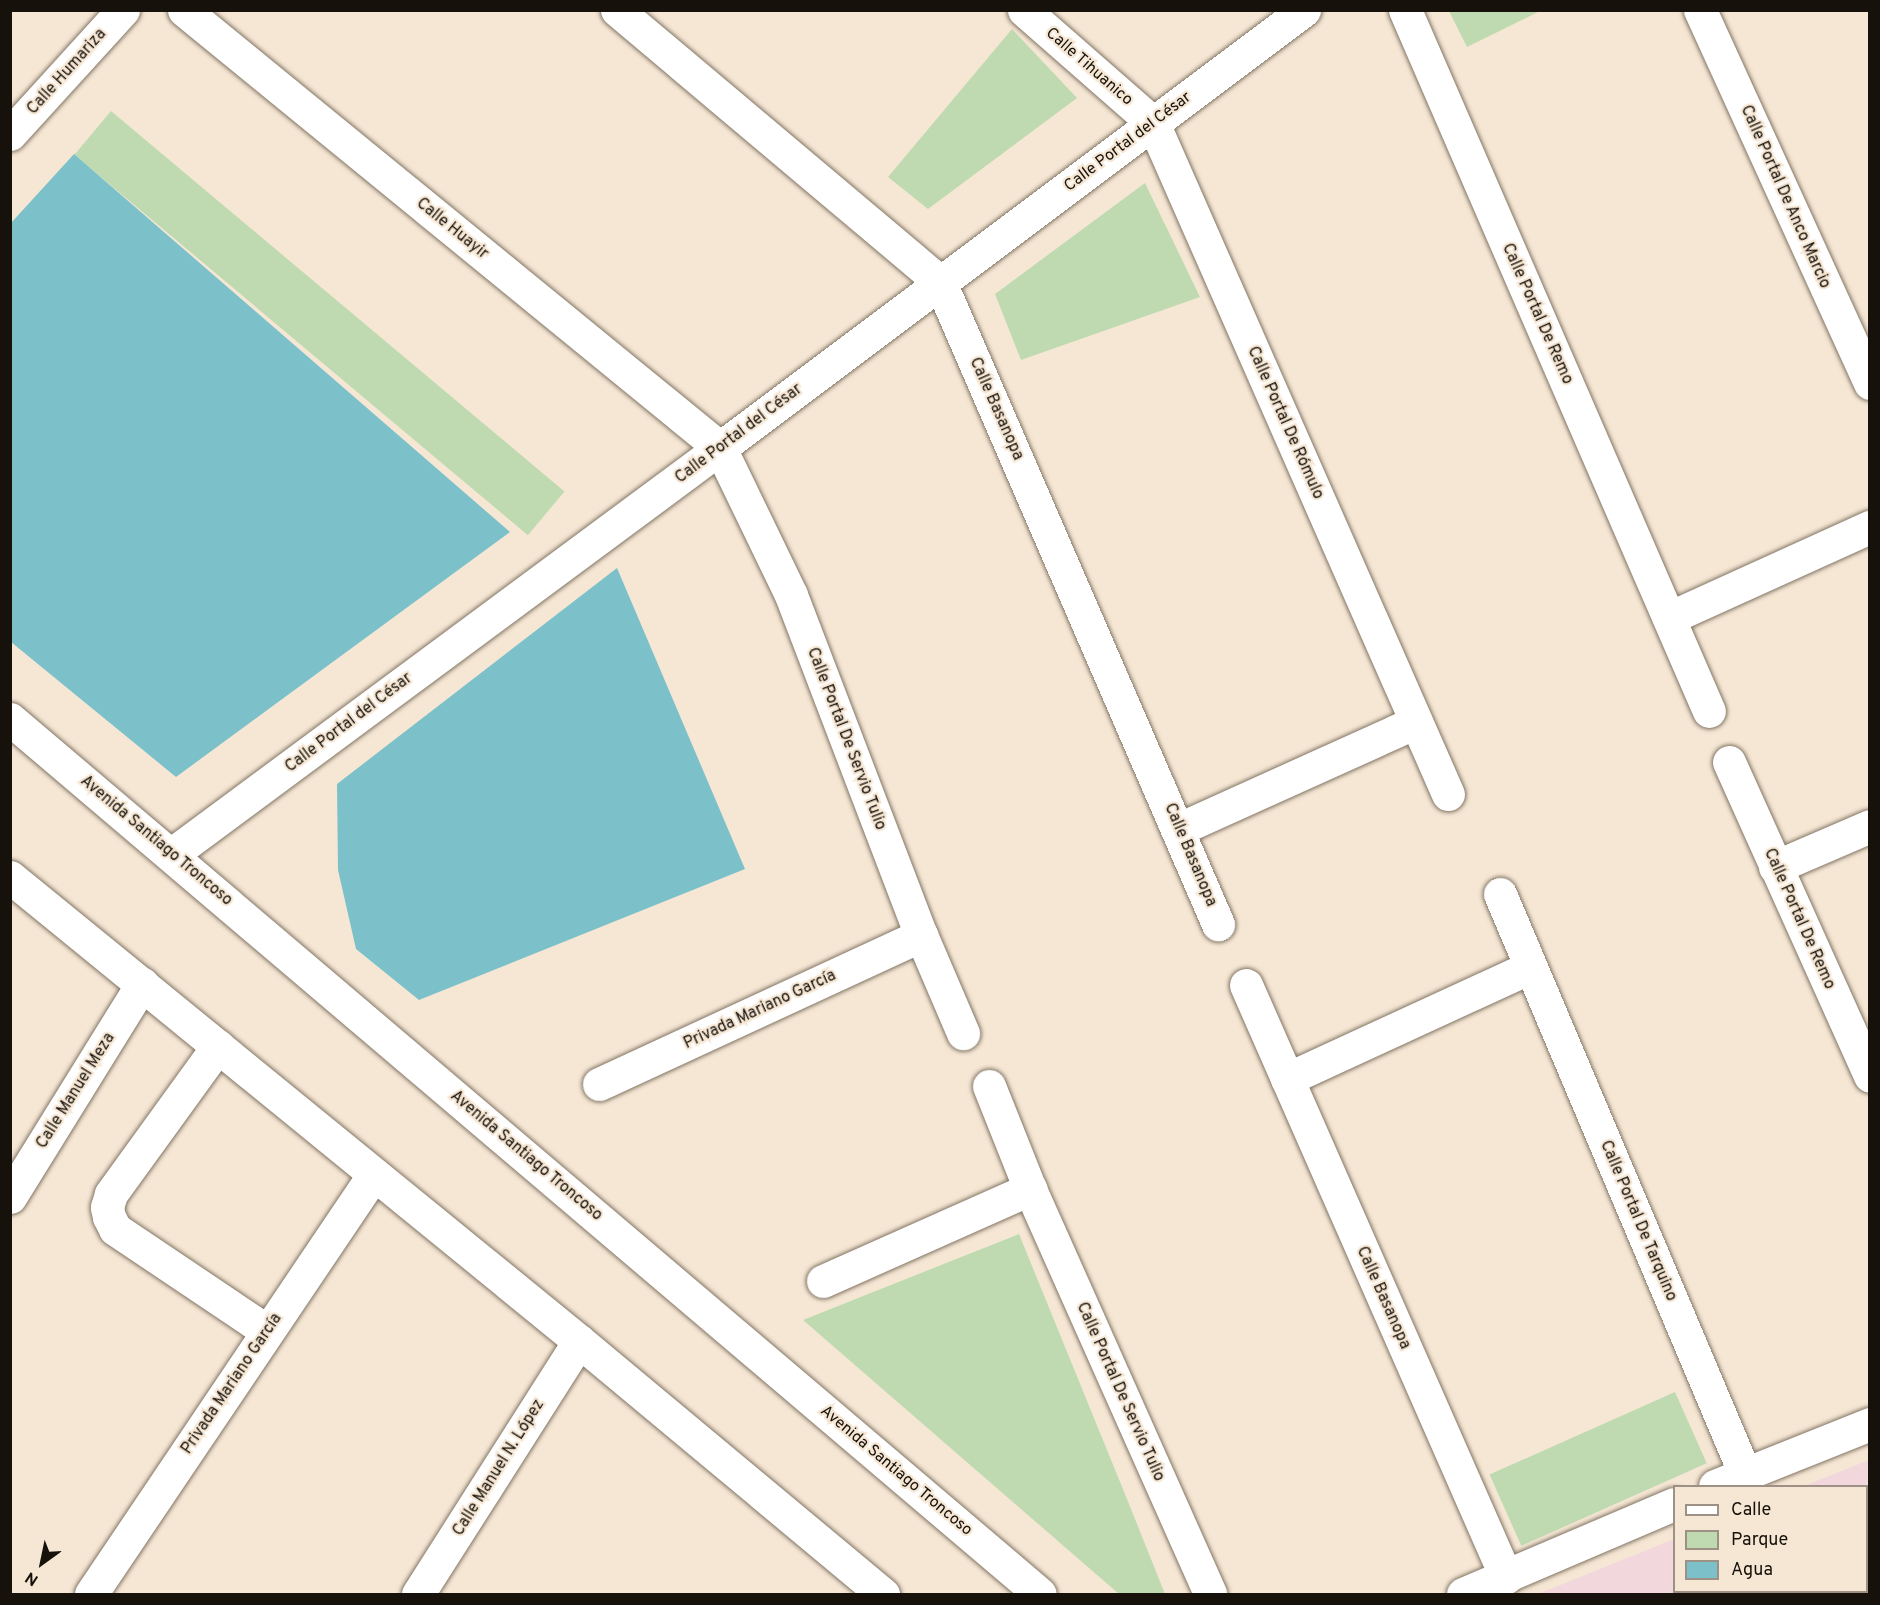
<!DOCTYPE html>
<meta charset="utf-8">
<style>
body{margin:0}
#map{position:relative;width:1880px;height:1605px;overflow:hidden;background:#f6e7d5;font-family:Overpass,sans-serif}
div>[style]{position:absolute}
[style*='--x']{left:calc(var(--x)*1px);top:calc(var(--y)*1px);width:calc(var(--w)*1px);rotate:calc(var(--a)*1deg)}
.commercial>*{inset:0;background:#f2d8dd}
.green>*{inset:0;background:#bfdab1;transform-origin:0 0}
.water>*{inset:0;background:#7cc1ca}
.roads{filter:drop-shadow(0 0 2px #827564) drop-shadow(0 0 2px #827564)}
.minor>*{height:33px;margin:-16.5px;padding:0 16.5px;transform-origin:16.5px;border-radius:16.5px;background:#fff}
.major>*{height:33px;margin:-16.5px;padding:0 16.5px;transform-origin:16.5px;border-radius:16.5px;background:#fff}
span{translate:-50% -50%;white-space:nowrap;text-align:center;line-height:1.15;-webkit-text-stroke:4.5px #f6e7d5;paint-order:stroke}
.street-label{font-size:16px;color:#16110a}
.frame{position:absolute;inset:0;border:12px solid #16110a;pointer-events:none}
.legend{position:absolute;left:1673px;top:1485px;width:195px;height:108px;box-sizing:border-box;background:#f6e7d5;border:2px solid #9c9184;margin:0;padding:8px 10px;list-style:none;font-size:18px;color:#16110a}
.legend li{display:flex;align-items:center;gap:12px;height:30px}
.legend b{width:30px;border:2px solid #9c9184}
.north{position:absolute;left:12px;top:1533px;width:60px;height:60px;-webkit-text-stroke:4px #f6e7d5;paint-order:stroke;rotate:213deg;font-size:16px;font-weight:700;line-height:24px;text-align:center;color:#16110a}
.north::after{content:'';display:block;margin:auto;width:21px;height:27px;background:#16110a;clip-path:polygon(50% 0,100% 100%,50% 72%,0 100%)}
</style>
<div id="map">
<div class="commercial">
<div style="clip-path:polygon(1869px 1460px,1869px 1594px,1538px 1594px,1674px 1539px,1674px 1592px,1866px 1592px,1866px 1486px,1804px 1486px)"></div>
</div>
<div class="green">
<div style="clip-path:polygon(1449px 11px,1540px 11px,1467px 47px)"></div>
<div style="clip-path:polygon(1012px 29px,1077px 98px,928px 209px,888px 177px)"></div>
<div style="left:111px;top:111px;width:592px;height:57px;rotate:40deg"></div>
<div style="clip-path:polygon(1145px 183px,1200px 297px,1021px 360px,995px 294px)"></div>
<div style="clip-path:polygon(1019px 1234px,1127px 1499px,1165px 1594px,1119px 1594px,803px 1320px)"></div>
<div style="left:1675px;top:1392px;width:78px;height:203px;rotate:66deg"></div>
</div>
<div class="water">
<div style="clip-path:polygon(74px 154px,510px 532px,176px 777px,11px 642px,11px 223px)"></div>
<div style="clip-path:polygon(617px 568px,745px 869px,419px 1000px,356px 949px,338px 870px,337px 784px)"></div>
</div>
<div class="roads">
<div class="minor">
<div style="--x:184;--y:10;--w:692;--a:39.25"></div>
<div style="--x:720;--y:448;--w:163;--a:64.2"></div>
<div style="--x:791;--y:595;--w:364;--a:69.1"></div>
<div style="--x:921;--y:935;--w:107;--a:66.8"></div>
<div style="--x:617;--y:10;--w:422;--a:40.1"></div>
<div style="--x:940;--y:282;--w:700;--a:66.59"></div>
<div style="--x:1024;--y:10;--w:171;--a:41.2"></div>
<div style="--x:1153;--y:123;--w:733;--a:66.27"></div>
<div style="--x:1405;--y:10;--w:764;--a:66.56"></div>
<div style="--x:1700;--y:10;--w:410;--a:65.5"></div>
<div style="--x:10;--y:134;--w:168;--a:-47.7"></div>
<div style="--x:1669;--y:618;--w:221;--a:-24.4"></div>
<div style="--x:1729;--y:762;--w:344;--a:65.8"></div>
<div style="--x:1179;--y:829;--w:260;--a:-24.3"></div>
<div style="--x:172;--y:854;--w:682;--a:-36.53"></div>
<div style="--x:720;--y:448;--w:730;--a:-36.87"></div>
<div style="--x:1775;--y:867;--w:103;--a:-23.3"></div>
<div style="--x:1500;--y:894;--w:630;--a:67.1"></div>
<div style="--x:1246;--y:985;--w:647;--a:66.29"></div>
<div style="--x:218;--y:1046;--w:183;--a:125.9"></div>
<div style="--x:111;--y:1194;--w:14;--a:107"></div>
<div style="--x:107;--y:1207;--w:10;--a:79"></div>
<div style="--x:109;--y:1217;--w:13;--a:63"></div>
<div style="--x:115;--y:1229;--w:183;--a:33.9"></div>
<div style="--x:1287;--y:1079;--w:268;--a:-24.7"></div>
<div style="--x:599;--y:1084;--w:355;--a:-24.8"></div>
<div style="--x:989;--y:1086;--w:111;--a:68.3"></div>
<div style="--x:1030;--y:1189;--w:443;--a:66"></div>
<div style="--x:10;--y:1197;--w:251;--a:-58.2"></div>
<div style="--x:823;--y:1281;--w:227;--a:-24"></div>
<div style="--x:1715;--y:1486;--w:167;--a:-21.8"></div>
<div style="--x:91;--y:1594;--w:506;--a:-56.03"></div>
<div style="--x:418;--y:1594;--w:300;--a:-57.5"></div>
<div style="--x:1463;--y:1594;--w:229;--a:-23.1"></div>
</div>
<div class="major">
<div style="--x:10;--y:719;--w:1351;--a:40.35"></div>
<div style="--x:10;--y:877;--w:734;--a:39.2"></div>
<div style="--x:579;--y:1341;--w:396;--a:39.8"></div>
</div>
</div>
<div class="street-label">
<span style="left:1089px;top:67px;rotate:41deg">Calle Tihuanico</span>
<span style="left:67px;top:72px;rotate:-48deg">Calle Humariza</span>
<span style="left:1128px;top:142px;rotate:-37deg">Calle Portal del César</span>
<span style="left:1785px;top:197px;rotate:66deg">Calle Portal De Anco Marcio</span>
<span style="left:452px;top:229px;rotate:39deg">Calle Huayir</span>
<span style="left:1537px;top:314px;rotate:66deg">Calle Portal De Remo</span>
<span style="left:996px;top:409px;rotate:66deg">Calle Basanopa</span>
<span style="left:1285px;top:423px;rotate:66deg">Calle Portal De Rómulo</span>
<span style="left:739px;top:434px;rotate:-37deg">Calle Portal del César</span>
<span style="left:349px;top:723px;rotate:-37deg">Calle Portal del César</span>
<span style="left:846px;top:739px;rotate:69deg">Calle Portal De Servio Tulio</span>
<span style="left:156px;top:841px;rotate:40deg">Avenida Santiago Troncoso</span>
<span style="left:1190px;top:855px;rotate:67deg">Calle Basanopa</span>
<span style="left:1799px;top:919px;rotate:66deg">Calle Portal De Remo</span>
<span style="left:760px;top:1010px;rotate:-25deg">Privada Mariano García</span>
<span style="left:76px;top:1091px;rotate:-58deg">Calle Manuel Meza</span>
<span style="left:526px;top:1156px;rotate:40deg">Avenida Santiago Troncoso</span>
<span style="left:1638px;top:1221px;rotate:67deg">Calle Portal De Tarquino</span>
<span style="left:1383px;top:1298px;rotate:66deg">Calle Basanopa</span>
<span style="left:232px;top:1384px;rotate:-56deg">Privada Mariano García</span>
<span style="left:1120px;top:1392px;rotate:66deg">Calle Portal De Servio Tulio</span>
<span style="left:499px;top:1468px;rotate:-58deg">Calle Manuel N. López</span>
<span style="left:896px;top:1471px;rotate:40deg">Avenida Santiago Troncoso</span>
</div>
<div class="frame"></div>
<ul class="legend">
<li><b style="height:8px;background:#fff"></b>Calle</li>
<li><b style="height:16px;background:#bfdab1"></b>Parque</li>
<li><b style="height:16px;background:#7cc1ca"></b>Agua</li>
</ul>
<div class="north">N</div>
</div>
